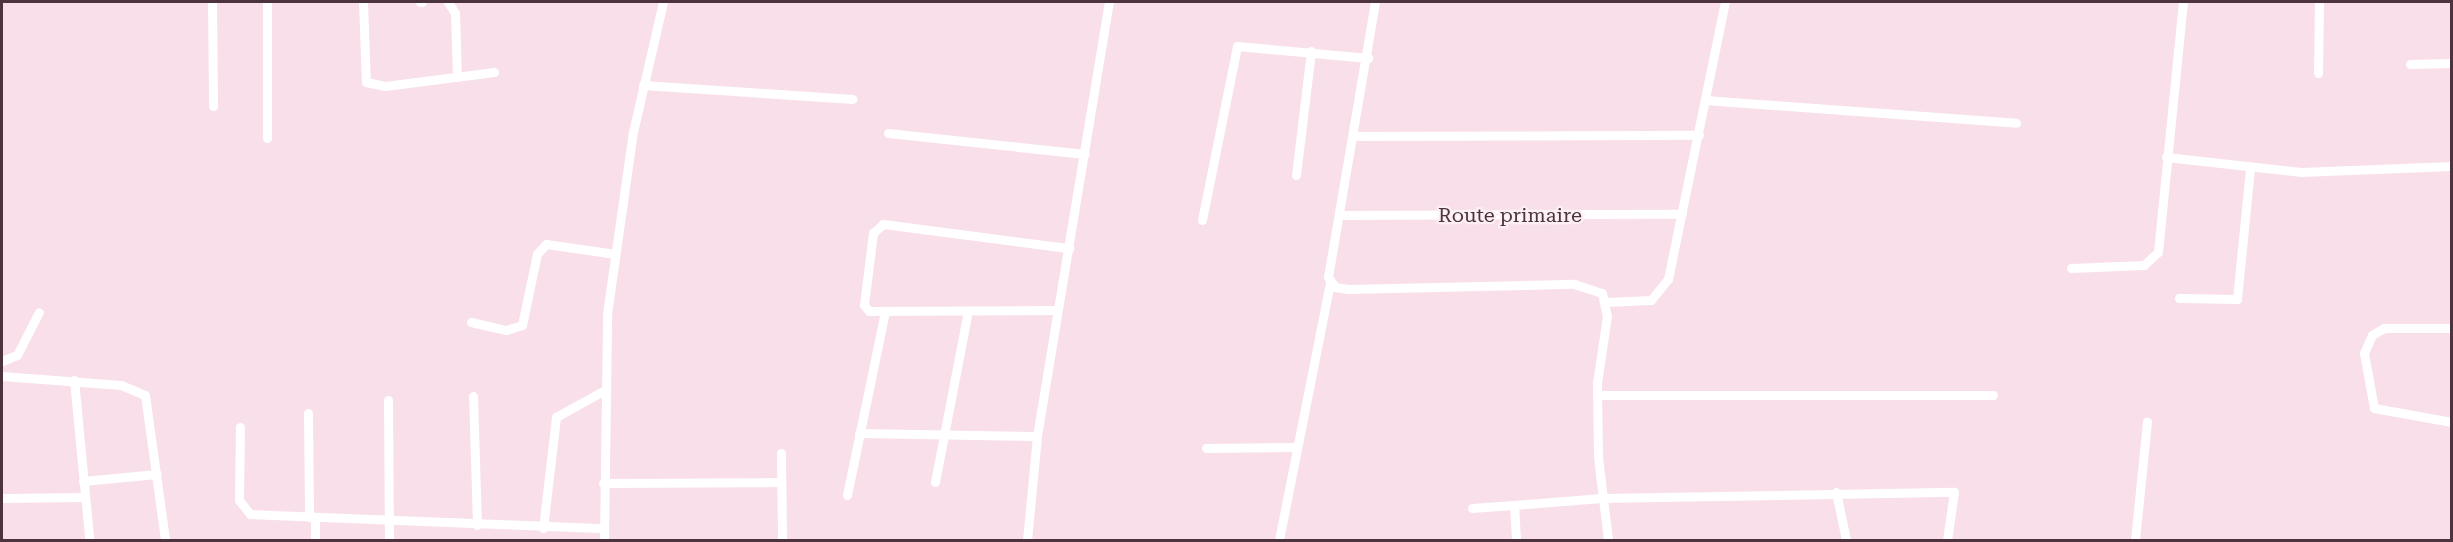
<!DOCTYPE html>
<style>
body{margin:0}
#map{position:relative;width:2453px;height:542px;overflow:hidden;background:#f8dfe9;font-family:"Roboto Serif",serif}
div>[style]{position:absolute}
[style*='--x']{left:calc(var(--x)*1px);top:calc(var(--y)*1px);width:calc(var(--w)*1px);rotate:calc(var(--a)*1deg)}
.minor>*{height:9px;margin:-4.5px;padding:0 4.5px;transform-origin:4.5px;border-radius:4.5px;background:#fff}
span{translate:-50% -50%;white-space:nowrap;text-align:center;line-height:1.15;-webkit-text-stroke:4.5px #fdf0f5;paint-order:stroke}
.street-label{font-size:20px;color:#4c333e}
.frame{position:absolute;inset:0;border:3px solid #4c333e;pointer-events:none}
</style>
<div id="map">
<div class="minor">
<div style="--x:212;--y:2;--w:104;--a:89.4"></div>
<div style="--x:267;--y:2;--w:136;--a:90"></div>
<div style="--x:363;--y:2;--w:80;--a:87.9"></div>
<div style="--x:366;--y:82;--w:19;--a:12"></div>
<div style="--x:385;--y:86;--w:110;--a:-7.3"></div>
<div style="--x:420;--y:2;--w:2;--a:0"></div>
<div style="--x:448;--y:2;--w:13;--a:58"></div>
<div style="--x:455;--y:13;--w:64;--a:88.2"></div>
<div style="--x:1375;--y:2;--w:279;--a:99.7"></div>
<div style="--x:1328;--y:277;--w:12;--a:55"></div>
<div style="--x:1335;--y:287;--w:13;--a:9"></div>
<div style="--x:1348;--y:289;--w:226;--a:-1.3"></div>
<div style="--x:1574;--y:284;--w:29;--a:18"></div>
<div style="--x:1602;--y:293;--w:24;--a:78"></div>
<div style="--x:1607;--y:316;--w:68;--a:98.5"></div>
<div style="--x:1597;--y:383;--w:74;--a:89.2"></div>
<div style="--x:1598;--y:457;--w:84;--a:83.1"></div>
<div style="--x:2410;--y:64;--w:42;--a:-1.4"></div>
<div style="--x:2318;--y:73;--w:71;--a:-89.2"></div>
<div style="--x:643;--y:85;--w:210;--a:3.8"></div>
<div style="--x:1705;--y:100;--w:312;--a:4.2"></div>
<div style="--x:888;--y:133;--w:198;--a:6.1"></div>
<div style="--x:1354;--y:136;--w:345;--a:-0.2"></div>
<div style="--x:2166;--y:157;--w:136;--a:6.3"></div>
<div style="--x:2301;--y:172;--w:151;--a:-2.3"></div>
<div style="--x:1296;--y:175;--w:125;--a:-83.1"></div>
<div style="--x:1339;--y:215;--w:343;--a:-0.2"></div>
<div style="--x:1202;--y:220;--w:177;--a:-78.6"></div>
<div style="--x:1237;--y:46;--w:132;--a:5.2"></div>
<div style="--x:2071;--y:268;--w:73;--a:-2.4"></div>
<div style="--x:2144;--y:265;--w:19;--a:-43"></div>
<div style="--x:2158;--y:252;--w:251;--a:-84.3"></div>
<div style="--x:2179;--y:298;--w:58;--a:1"></div>
<div style="--x:2237;--y:299;--w:131;--a:-84.3"></div>
<div style="--x:1606;--y:302;--w:45;--a:-2.5"></div>
<div style="--x:1651;--y:300;--w:27;--a:-51"></div>
<div style="--x:1668;--y:279;--w:283;--a:-78.4"></div>
<div style="--x:1057;--y:310;--w:188;--a:179.7"></div>
<div style="--x:869;--y:311;--w:8;--a:-130"></div>
<div style="--x:864;--y:305;--w:73;--a:-82.9"></div>
<div style="--x:873;--y:233;--w:13;--a:-42"></div>
<div style="--x:883;--y:224;--w:188;--a:7.4"></div>
<div style="--x:471;--y:322;--w:36;--a:13"></div>
<div style="--x:506;--y:330;--w:17;--a:-17"></div>
<div style="--x:522;--y:325;--w:73;--a:-78.1"></div>
<div style="--x:537;--y:254;--w:13;--a:-48"></div>
<div style="--x:546;--y:244;--w:70;--a:8.2"></div>
<div style="--x:2452;--y:328;--w:68;--a:180"></div>
<div style="--x:2384;--y:328;--w:14;--a:150"></div>
<div style="--x:2372;--y:335;--w:20;--a:114"></div>
<div style="--x:2364;--y:353;--w:56;--a:79.7"></div>
<div style="--x:2374;--y:408;--w:79;--a:10.2"></div>
<div style="--x:2;--y:361;--w:16;--a:-22"></div>
<div style="--x:17;--y:355;--w:48;--a:-62.9"></div>
<div style="--x:2;--y:376;--w:119;--a:4.3"></div>
<div style="--x:121;--y:385;--w:26;--a:23"></div>
<div style="--x:145;--y:395;--w:146;--a:82.1"></div>
<div style="--x:74;--y:380;--w:158;--a:84.5"></div>
<div style="--x:1598;--y:395;--w:395;--a:0"></div>
<div style="--x:473;--y:396;--w:129;--a:88.2"></div>
<div style="--x:388;--y:400;--w:140;--a:89.6"></div>
<div style="--x:308;--y:413;--w:104;--a:89.4"></div>
<div style="--x:240;--y:427;--w:73;--a:90.8"></div>
<div style="--x:239;--y:500;--w:18;--a:52"></div>
<div style="--x:250;--y:514;--w:354;--a:2.3"></div>
<div style="--x:859;--y:433;--w:178;--a:1"></div>
<div style="--x:1206;--y:448;--w:90;--a:-0.6"></div>
<div style="--x:781;--y:453;--w:86;--a:89.3"></div>
<div style="--x:83;--y:481;--w:74;--a:-5.4"></div>
<div style="--x:935;--y:482;--w:174;--a:-79.1"></div>
<div style="--x:603;--y:483;--w:178;--a:-0.3"></div>
<div style="--x:1836;--y:492;--w:49;--a:78.2"></div>
<div style="--x:847;--y:495;--w:187;--a:-78.3"></div>
<div style="--x:2;--y:498;--w:83;--a:-0.7"></div>
<div style="--x:1472;--y:508;--w:42;--a:-4.1"></div>
<div style="--x:543;--y:528;--w:112;--a:-83.3"></div>
<div style="--x:556;--y:417;--w:54;--a:-29"></div>
<div style="--x:315;--y:540;--w:22;--a:-90"></div>
<div style="--x:604;--y:540;--w:226;--a:-89.2"></div>
<div style="--x:607;--y:314;--w:184;--a:-81.9"></div>
<div style="--x:633;--y:132;--w:133;--a:-77"></div>
<div style="--x:1027;--y:540;--w:104;--a:-84.5"></div>
<div style="--x:1037;--y:436;--w:440;--a:-80.6"></div>
<div style="--x:1279;--y:540;--w:263;--a:-78.8"></div>
<div style="--x:1516;--y:540;--w:35;--a:-93"></div>
<div style="--x:1514;--y:505;--w:88;--a:-4.5"></div>
<div style="--x:1602;--y:498;--w:352;--a:-1"></div>
<div style="--x:1954;--y:492;--w:49;--a:98.3"></div>
<div style="--x:2135;--y:540;--w:119;--a:-84.2"></div>
</div>
<div class="street-label">
<span style="left:1510px;top:215px">Route primaire</span>
</div>
<div class="frame"></div>
</div>
